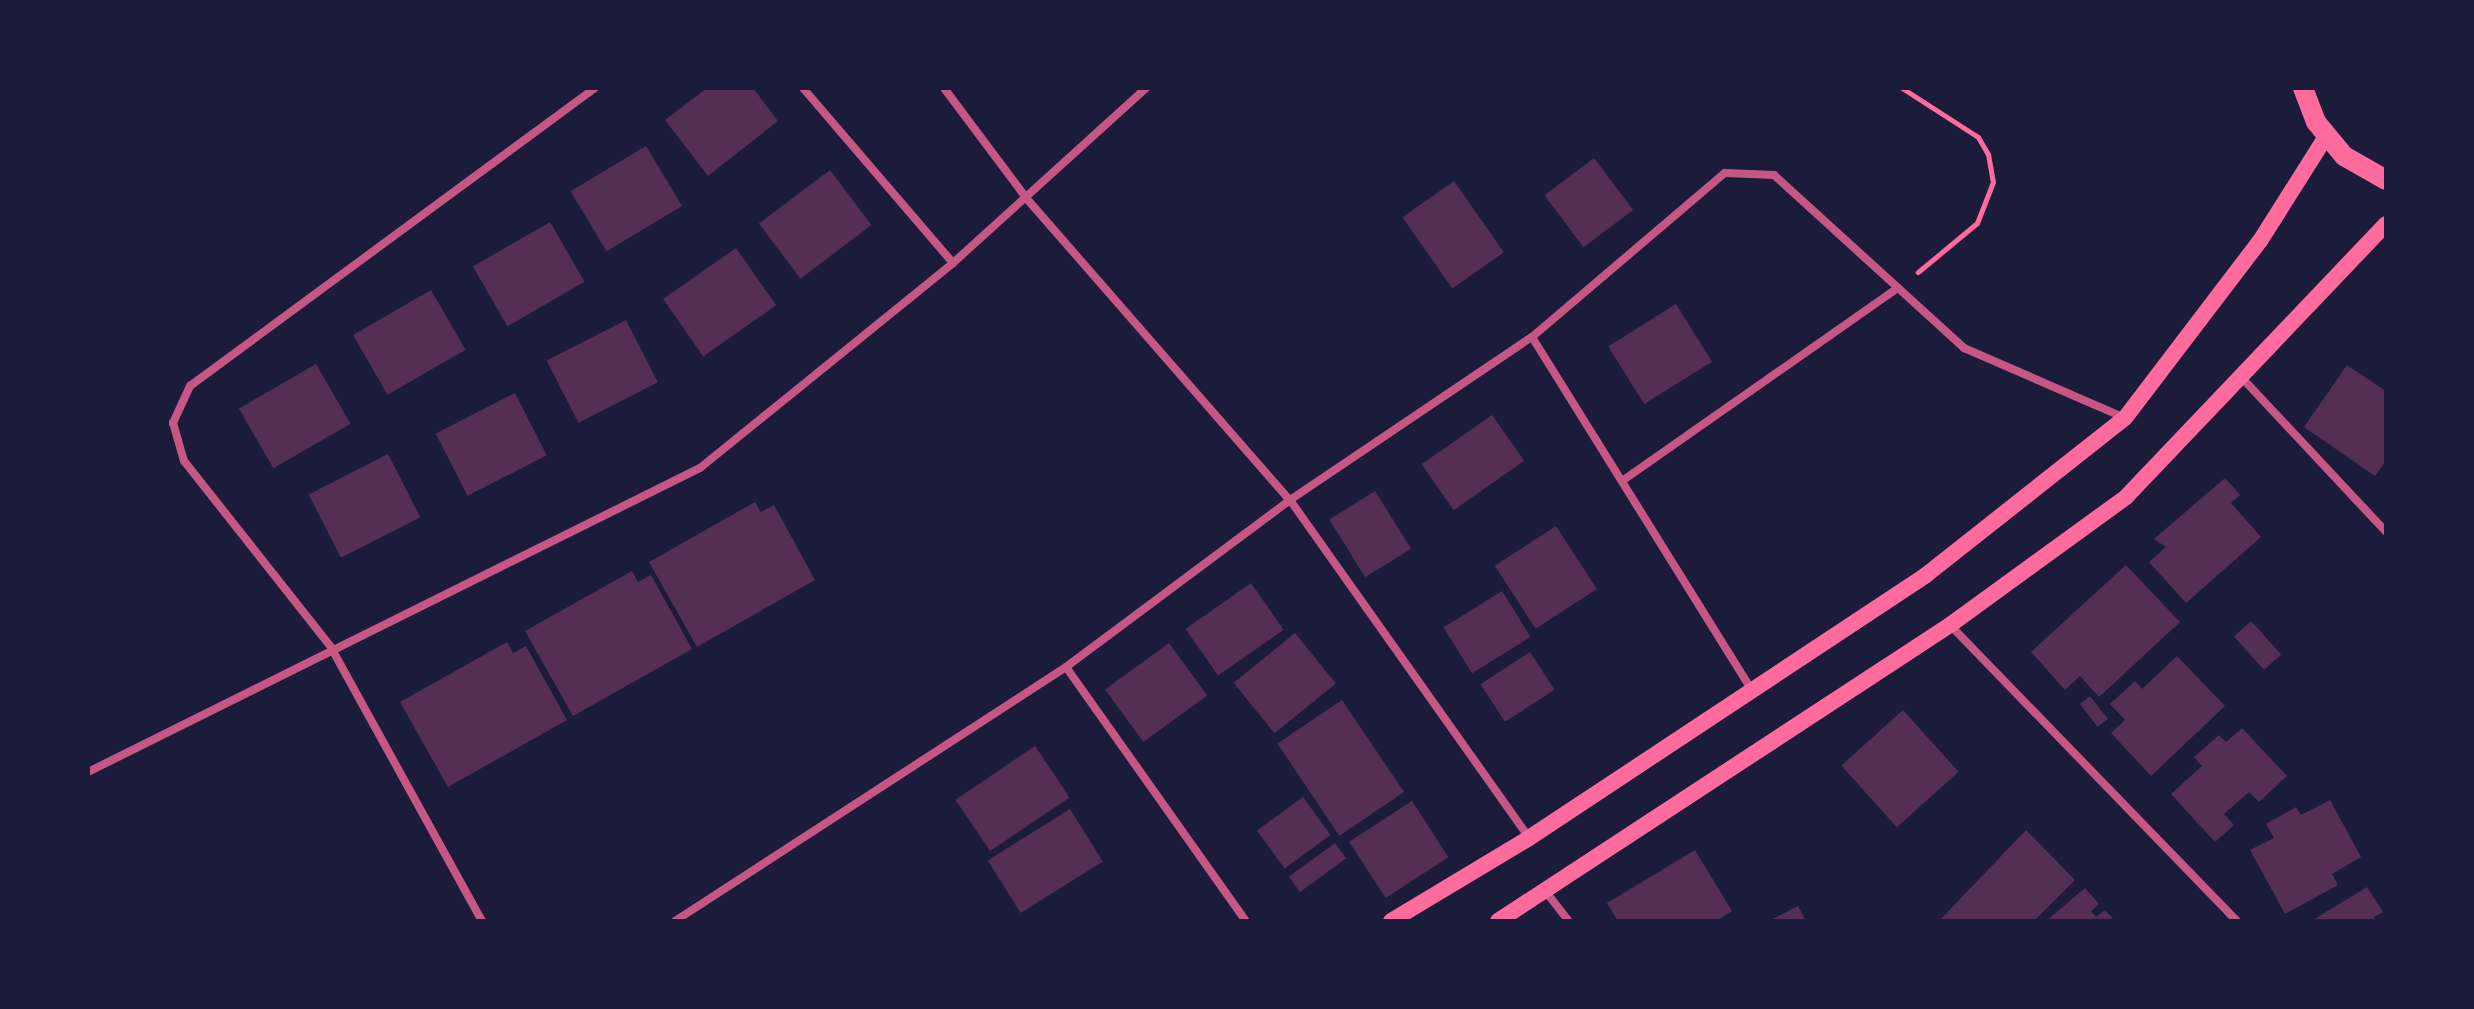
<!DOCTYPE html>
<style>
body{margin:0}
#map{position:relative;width:2474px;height:1009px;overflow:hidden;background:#1b1b3a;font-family:Inter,sans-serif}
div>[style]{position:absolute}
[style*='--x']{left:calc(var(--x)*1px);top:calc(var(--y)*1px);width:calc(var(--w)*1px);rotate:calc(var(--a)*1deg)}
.building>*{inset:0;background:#542f53;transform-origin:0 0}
.path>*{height:5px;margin:-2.5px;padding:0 2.5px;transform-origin:2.5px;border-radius:2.5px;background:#ff6b9d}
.minor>*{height:8px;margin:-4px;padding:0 4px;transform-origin:4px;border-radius:4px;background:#c65784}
.secondary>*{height:16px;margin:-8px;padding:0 8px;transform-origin:8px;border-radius:8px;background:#ff6b9d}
.primary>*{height:20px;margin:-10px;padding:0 10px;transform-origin:10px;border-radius:10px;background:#ff6b9d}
span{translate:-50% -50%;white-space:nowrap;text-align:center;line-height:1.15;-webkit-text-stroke:6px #1b1b3a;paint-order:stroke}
.frame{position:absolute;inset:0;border:90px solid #1b1b3a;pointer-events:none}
</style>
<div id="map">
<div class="building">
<div style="clip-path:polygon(707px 88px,753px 88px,778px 121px,708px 176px,665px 120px)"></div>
<div style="left:646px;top:146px;width:70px;height:88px;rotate:59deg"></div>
<div style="left:1594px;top:158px;width:65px;height:62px;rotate:53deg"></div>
<div style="left:830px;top:170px;width:69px;height:89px;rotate:53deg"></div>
<div style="left:1454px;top:181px;width:87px;height:63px;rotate:55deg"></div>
<div style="left:550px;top:222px;width:69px;height:89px;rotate:60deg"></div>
<div style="left:736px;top:248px;width:70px;height:89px;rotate:55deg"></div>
<div style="left:431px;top:290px;width:69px;height:90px;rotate:60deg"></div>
<div style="left:1676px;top:304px;width:68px;height:80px;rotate:58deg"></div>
<div style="left:626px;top:320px;width:70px;height:89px;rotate:63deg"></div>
<div style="left:316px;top:364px;width:69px;height:89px;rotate:60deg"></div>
<div style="clip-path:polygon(2347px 365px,2386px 391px,2386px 461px,2375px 476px,2304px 427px)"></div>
<div style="left:515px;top:393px;width:70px;height:89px;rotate:63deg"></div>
<div style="left:1492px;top:415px;width:56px;height:86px;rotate:55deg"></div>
<div style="left:388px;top:454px;width:71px;height:89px;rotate:63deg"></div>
<div style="clip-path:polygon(2225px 478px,2240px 495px,2231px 503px,2261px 537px,2186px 603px,2149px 562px,2166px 547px,2154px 539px)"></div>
<div style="left:1375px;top:491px;width:68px;height:54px;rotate:58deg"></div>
<div style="clip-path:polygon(755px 502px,761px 512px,774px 505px,815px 580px,697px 647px,649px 562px)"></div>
<div style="left:1556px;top:526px;width:75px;height:73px;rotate:57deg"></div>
<div style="clip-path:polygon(2126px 565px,2180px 622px,2099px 697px,2080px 676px,2065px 690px,2031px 652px)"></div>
<div style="clip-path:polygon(632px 571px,638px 582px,651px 575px,692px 649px,573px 716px,525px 631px)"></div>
<div style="left:1251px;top:583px;width:57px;height:80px;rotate:55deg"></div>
<div style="left:1502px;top:591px;width:54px;height:69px;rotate:58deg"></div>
<div style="left:2251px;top:621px;width:45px;height:23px;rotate:48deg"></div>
<div style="left:1295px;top:633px;width:65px;height:79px;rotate:51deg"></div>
<div style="clip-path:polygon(507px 642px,513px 653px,526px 646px,567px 720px,448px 787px,400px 702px)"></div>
<div style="left:1169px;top:643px;width:65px;height:79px;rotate:54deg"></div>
<div style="left:1530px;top:652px;width:45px;height:59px;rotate:57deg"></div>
<div style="clip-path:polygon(2177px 656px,2225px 706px,2151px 776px,2111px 733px,2125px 720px,2110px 704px,2135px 681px,2142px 689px)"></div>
<div style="left:2090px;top:696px;width:29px;height:13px;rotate:52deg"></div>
<div style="left:1342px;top:700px;width:111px;height:78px;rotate:56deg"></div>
<div style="left:1903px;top:710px;width:83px;height:83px;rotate:48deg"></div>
<div style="clip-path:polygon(2242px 728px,2287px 776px,2259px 802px,2249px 792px,2224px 814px,2234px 825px,2215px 842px,2171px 794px,2202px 766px,2194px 757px,2219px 735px,2226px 742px)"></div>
<div style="left:1035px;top:746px;width:62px;height:96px;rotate:56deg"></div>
<div style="left:1303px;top:797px;width:47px;height:57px;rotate:54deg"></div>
<div style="clip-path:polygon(2330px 800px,2361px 857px,2332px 874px,2338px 885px,2285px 914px,2250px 850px,2274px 838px,2266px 824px,2296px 807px,2301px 815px)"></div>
<div style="left:1412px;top:801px;width:67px;height:75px;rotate:57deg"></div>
<div style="left:1070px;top:809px;width:62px;height:97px;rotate:58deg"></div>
<div style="clip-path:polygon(2026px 830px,2075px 880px,2034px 921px,1939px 921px)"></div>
<div style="left:1335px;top:843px;width:19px;height:57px;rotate:54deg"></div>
<div style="clip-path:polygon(1695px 850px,1732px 911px,1716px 921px,1618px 921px,1607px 903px)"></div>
<div style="clip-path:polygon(2367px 887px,2383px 912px,2374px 917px,2376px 921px,2311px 921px)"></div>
<div style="clip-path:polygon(2085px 888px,2099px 904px,2091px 911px,2096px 917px,2105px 910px,2115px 921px,2046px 921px)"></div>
<div style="clip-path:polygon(1798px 906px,1806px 921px,1769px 921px)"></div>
</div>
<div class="path">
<div style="--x:1902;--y:88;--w:90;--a:32.8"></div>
<div style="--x:1978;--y:137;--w:20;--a:60"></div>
<div style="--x:1988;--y:154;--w:28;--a:80"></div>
<div style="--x:1993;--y:182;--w:44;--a:111.3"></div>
<div style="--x:1977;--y:223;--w:77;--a:140.3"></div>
</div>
<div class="minor">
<div style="--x:803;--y:88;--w:230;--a:49.4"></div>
<div style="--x:944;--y:88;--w:139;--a:53.2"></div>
<div style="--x:1027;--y:199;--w:400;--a:48.9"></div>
<div style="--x:1290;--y:500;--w:414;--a:54.7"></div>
<div style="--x:1532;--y:337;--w:418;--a:58.1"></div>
<div style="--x:2243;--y:379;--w:209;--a:46.9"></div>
<div style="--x:1622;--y:481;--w:337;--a:-35"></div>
<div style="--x:1951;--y:626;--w:411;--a:45.9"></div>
<div style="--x:1066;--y:667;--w:311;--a:54.7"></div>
<div style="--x:88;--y:772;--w:683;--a:-26.42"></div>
<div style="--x:700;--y:468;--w:326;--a:-39"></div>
<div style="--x:953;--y:263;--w:261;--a:-42.2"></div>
<div style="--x:1546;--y:892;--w:37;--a:52"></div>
<div style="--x:482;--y:921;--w:313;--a:-118.9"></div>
<div style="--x:331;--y:647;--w:237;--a:-128.3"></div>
<div style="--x:184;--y:461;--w:40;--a:-106"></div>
<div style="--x:173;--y:423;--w:41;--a:-65.3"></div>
<div style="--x:190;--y:386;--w:503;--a:-36.35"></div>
<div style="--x:675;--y:921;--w:466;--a:-33"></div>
<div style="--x:1066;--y:667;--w:279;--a:-36.7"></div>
<div style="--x:1290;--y:500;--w:292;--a:-34"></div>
<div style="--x:1532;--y:337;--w:253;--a:-40.4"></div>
<div style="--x:1725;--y:173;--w:49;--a:2.3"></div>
<div style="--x:1774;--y:175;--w:257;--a:42.3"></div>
<div style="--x:1964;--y:348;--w:176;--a:23.5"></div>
</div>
<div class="secondary">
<div style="--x:1391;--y:921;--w:161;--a:-31"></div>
<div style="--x:1529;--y:838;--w:476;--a:-33.5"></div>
<div style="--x:1926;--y:575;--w:253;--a:-38.3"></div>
<div style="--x:2125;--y:418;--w:223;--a:-52.7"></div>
<div style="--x:2260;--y:241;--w:125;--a:-57.7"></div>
<div style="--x:1498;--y:921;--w:540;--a:-33.22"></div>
<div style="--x:1950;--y:625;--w:218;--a:-36"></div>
<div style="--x:2126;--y:497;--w:377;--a:-46.4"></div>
</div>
<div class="primary">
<div style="--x:2303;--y:88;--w:36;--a:69"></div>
<div style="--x:2316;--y:122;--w:44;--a:50.5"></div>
<div style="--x:2344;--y:156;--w:48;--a:29.7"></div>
</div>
<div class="frame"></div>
</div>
